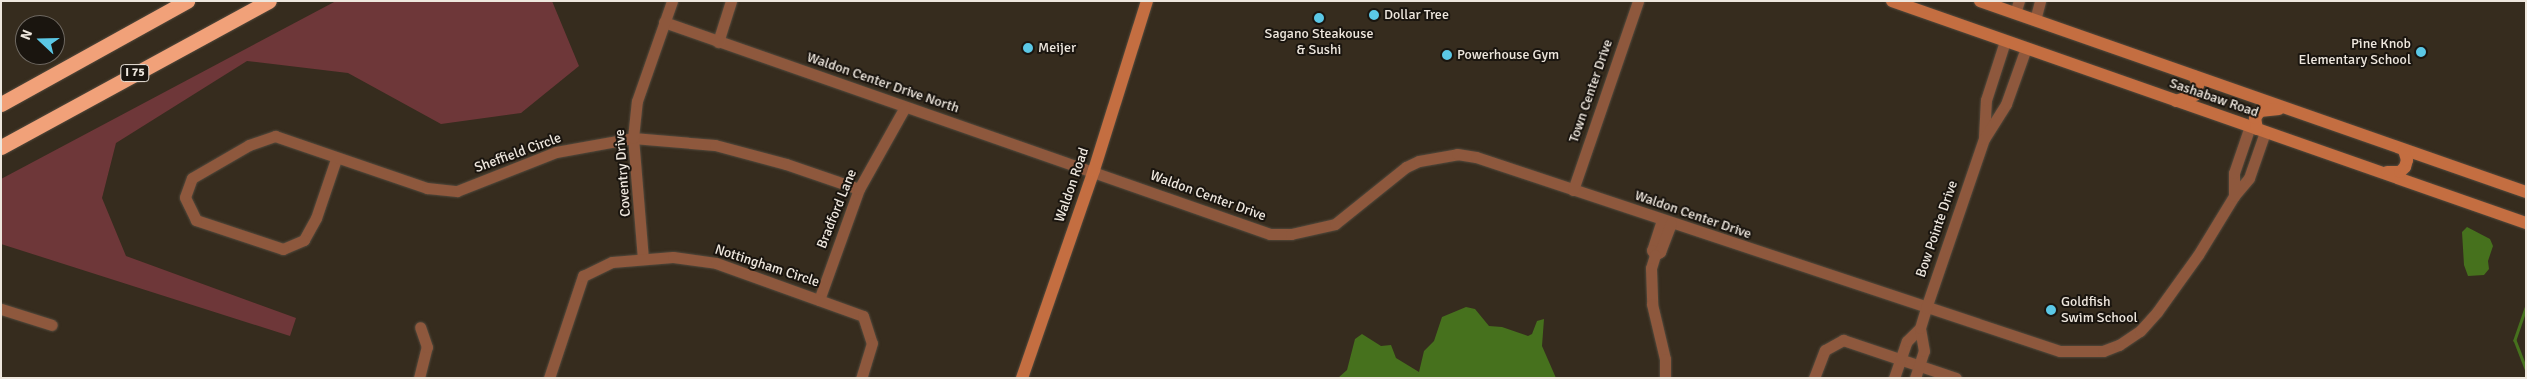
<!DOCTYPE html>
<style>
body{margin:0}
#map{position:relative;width:2527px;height:379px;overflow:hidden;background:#362c1e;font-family:Signika,sans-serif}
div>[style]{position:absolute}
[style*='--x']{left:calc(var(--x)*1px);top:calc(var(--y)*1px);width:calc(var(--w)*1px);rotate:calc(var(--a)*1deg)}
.green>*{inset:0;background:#6e3739}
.water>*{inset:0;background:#46711d}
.stream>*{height:2.5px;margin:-1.25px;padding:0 1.25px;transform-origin:1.25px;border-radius:1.25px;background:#46711d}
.roads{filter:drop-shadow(0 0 1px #534a3d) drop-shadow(0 0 1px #534a3d)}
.street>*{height:11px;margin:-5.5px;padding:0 5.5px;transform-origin:5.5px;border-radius:5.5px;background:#8e583d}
.secondary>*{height:12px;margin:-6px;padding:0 6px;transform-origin:6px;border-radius:6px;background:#c46e41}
.highway>*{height:15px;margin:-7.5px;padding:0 7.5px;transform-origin:7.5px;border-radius:7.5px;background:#f1a179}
.dots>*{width:14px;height:14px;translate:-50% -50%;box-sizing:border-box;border:2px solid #1a150f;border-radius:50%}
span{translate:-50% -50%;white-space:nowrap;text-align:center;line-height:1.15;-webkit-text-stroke:4px #1a150f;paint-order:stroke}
.shield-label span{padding:1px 4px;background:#1a150f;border:1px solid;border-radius:4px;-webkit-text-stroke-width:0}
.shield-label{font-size:12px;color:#eee7de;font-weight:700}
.poi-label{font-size:14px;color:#eee7de}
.left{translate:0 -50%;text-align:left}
.right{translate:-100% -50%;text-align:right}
.street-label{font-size:14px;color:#eee7de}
.frame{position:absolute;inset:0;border:2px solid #eee7de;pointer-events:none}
.north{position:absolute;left:15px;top:15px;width:50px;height:50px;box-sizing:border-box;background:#1a150f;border:1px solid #6f6962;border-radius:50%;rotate:291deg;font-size:14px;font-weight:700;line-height:20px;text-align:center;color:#eee7de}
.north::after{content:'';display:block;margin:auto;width:18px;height:22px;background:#5bc8e6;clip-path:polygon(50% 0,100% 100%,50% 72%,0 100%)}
</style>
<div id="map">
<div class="green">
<div style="clip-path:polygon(336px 1px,552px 1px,579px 66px,521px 113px,441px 124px,348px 73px,247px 61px,116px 143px,102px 198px,126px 256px,296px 318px,290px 336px,1px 244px,1px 179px)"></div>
</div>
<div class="water">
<div style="clip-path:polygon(2467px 227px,2490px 239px,2493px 246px,2488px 261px,2489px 269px,2484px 275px,2468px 276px,2464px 265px,2462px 232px)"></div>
<div style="clip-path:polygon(1466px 307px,1475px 309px,1489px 326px,1502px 327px,1528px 336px,1532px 334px,1537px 321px,1544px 319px,1542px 346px,1556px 378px,1338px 378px,1347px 370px,1355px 339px,1362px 334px,1381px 346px,1391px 345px,1396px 358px,1419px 372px,1424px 351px,1434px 341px,1442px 317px)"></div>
</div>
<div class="stream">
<div style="--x:2526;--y:308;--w:34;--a:109"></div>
<div style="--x:2515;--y:340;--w:31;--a:69"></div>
</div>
<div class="roads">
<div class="street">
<div style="--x:2015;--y:13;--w:13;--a:-72"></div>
<div style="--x:2035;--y:20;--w:20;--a:-75"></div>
<div style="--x:664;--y:22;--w:642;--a:19.28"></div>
<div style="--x:1270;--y:234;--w:21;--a:0"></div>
<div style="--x:1291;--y:234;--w:45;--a:-12.8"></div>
<div style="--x:1335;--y:224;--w:91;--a:-38.8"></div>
<div style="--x:1406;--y:167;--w:14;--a:-25"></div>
<div style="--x:1419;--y:161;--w:39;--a:-10"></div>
<div style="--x:1457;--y:154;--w:19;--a:9"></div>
<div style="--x:1476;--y:157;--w:615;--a:18.38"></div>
<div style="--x:2060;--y:351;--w:43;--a:0"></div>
<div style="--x:2103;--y:351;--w:17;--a:-21"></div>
<div style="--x:2119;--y:345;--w:25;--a:-34"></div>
<div style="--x:2140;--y:331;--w:25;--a:-48"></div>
<div style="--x:2157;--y:312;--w:70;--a:-54.3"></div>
<div style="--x:2198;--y:255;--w:69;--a:-58.6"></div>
<div style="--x:2234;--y:196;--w:23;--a:-50"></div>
<div style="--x:2249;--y:178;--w:49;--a:-70.8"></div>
<div style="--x:718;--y:42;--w:43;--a:-72.4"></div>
<div style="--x:1984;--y:137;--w:37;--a:-87"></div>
<div style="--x:1986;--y:100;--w:62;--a:-72.1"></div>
<div style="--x:336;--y:159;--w:62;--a:108.7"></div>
<div style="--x:316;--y:218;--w:25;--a:119"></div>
<div style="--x:304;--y:240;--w:23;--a:157"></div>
<div style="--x:283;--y:249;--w:92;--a:-161.6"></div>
<div style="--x:196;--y:220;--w:25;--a:-116"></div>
<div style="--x:185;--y:197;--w:20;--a:-70"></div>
<div style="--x:192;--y:178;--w:66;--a:-30.1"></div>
<div style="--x:249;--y:145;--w:28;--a:-19"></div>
<div style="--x:275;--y:136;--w:161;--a:18.9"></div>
<div style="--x:427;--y:188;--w:30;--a:6"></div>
<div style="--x:457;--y:191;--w:106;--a:-21.5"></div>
<div style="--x:556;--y:152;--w:78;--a:-10.3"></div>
<div style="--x:633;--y:138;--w:82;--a:4.9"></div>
<div style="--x:715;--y:145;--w:73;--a:15"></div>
<div style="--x:786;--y:164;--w:77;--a:18.9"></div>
<div style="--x:1573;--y:190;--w:200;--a:-71"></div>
<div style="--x:2234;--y:196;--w:23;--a:-90"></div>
<div style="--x:2234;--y:173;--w:50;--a:-71.2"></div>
<div style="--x:1662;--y:220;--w:32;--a:108"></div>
<div style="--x:1652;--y:250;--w:6;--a:59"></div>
<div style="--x:1655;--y:255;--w:6;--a:-31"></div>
<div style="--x:1660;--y:252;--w:31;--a:-69"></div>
<div style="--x:1655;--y:255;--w:14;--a:107"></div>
<div style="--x:1651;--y:268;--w:36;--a:88"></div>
<div style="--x:1652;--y:304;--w:57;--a:76.7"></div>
<div style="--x:1665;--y:359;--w:19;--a:90"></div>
<div style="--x:643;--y:259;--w:121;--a:-94.7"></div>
<div style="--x:633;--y:138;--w:37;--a:-84"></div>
<div style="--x:637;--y:101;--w:106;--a:-70.7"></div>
<div style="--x:819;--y:300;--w:118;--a:-70.2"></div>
<div style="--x:859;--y:189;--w:94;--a:-60.7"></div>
<div style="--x:1;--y:309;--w:53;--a:17.4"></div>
<div style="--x:419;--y:378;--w:32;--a:-76"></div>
<div style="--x:427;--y:347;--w:21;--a:-109"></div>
<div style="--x:549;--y:378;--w:108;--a:-71.6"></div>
<div style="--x:583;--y:276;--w:32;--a:-26"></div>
<div style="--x:612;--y:262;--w:61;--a:-4.7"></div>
<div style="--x:673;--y:257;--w:43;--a:7.9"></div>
<div style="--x:716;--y:263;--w:156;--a:19.8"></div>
<div style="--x:863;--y:316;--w:28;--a:72"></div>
<div style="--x:872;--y:343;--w:37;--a:107"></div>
<div style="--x:1814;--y:378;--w:30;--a:-69"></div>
<div style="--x:1825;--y:350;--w:21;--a:-29"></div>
<div style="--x:1843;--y:340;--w:119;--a:18.6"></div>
<div style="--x:1894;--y:378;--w:39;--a:-71"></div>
<div style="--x:1907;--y:341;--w:18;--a:-45"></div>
<div style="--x:1915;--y:378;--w:28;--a:-72"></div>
<div style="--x:1924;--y:351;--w:23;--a:-100"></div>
<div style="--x:1920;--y:328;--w:21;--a:-73"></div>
<div style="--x:1926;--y:308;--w:179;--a:-71.1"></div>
<div style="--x:1984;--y:139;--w:41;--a:-57.8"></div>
<div style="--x:2006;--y:104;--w:59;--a:-70.3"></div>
</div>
<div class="secondary">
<div style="--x:1892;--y:1;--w:672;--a:19.3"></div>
<div style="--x:1980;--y:1;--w:578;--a:19.28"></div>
<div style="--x:2176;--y:101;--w:20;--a:-18"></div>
<div style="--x:2195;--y:95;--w:10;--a:-73"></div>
<div style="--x:2198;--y:85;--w:9;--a:-111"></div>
<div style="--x:2257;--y:129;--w:11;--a:-100"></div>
<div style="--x:2255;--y:118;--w:9;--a:-54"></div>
<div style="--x:2260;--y:111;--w:19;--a:-6"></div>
<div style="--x:2387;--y:172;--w:13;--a:0"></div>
<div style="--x:2400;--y:172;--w:7;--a:-45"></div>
<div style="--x:2405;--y:167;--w:7;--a:-74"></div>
<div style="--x:2407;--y:160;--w:10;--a:-107"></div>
<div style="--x:1022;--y:378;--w:220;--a:-70.9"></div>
<div style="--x:1094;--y:170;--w:177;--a:-72.6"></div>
</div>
<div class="highway">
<div style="--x:1;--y:104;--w:213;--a:-29"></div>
<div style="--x:1;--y:147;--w:305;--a:-28.6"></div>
</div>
</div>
<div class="dots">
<div style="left:1374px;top:15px;background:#5bc8e6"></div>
<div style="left:1319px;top:18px;background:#5bc8e6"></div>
<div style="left:1028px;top:48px;background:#5bc8e6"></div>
<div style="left:2421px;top:52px;background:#5bc8e6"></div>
<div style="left:1447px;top:55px;background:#5bc8e6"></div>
<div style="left:2051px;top:310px;background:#5bc8e6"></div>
</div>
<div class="shield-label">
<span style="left:135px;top:73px">I 75</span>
</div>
<div class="poi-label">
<span class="left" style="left:1384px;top:15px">Dollar Tree</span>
<span style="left:1319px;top:42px">Sagano Steakouse<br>&amp; Sushi</span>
<span class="right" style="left:2411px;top:52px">Pine Knob<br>Elementary School</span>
<span class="left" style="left:1038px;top:48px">Meijer</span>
<span class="left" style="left:1457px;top:55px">Powerhouse Gym</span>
<span class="left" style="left:2061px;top:310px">Goldfish<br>Swim School</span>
</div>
<div class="street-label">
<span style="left:883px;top:83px;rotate:19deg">Waldon Center Drive North</span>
<span style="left:1591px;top:91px;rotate:-71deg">Town Center Drive</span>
<span style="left:2214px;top:98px;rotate:19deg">Sashabaw Road</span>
<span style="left:518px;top:153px;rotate:-20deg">Sheffield Circle</span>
<span style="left:623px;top:173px;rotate:-94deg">Coventry Drive</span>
<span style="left:1072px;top:185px;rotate:-71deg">Waldon Road</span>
<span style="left:1208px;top:196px;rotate:20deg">Waldon Center Drive</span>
<span style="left:837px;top:209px;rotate:-68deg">Bradford Lane</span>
<span style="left:1693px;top:215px;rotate:19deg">Waldon Center Drive</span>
<span style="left:1937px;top:229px;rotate:-71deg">Bow Pointe Drive</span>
<span style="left:767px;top:266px;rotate:18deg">Nottingham Circle</span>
</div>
<div class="frame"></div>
<div class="north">N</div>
</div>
